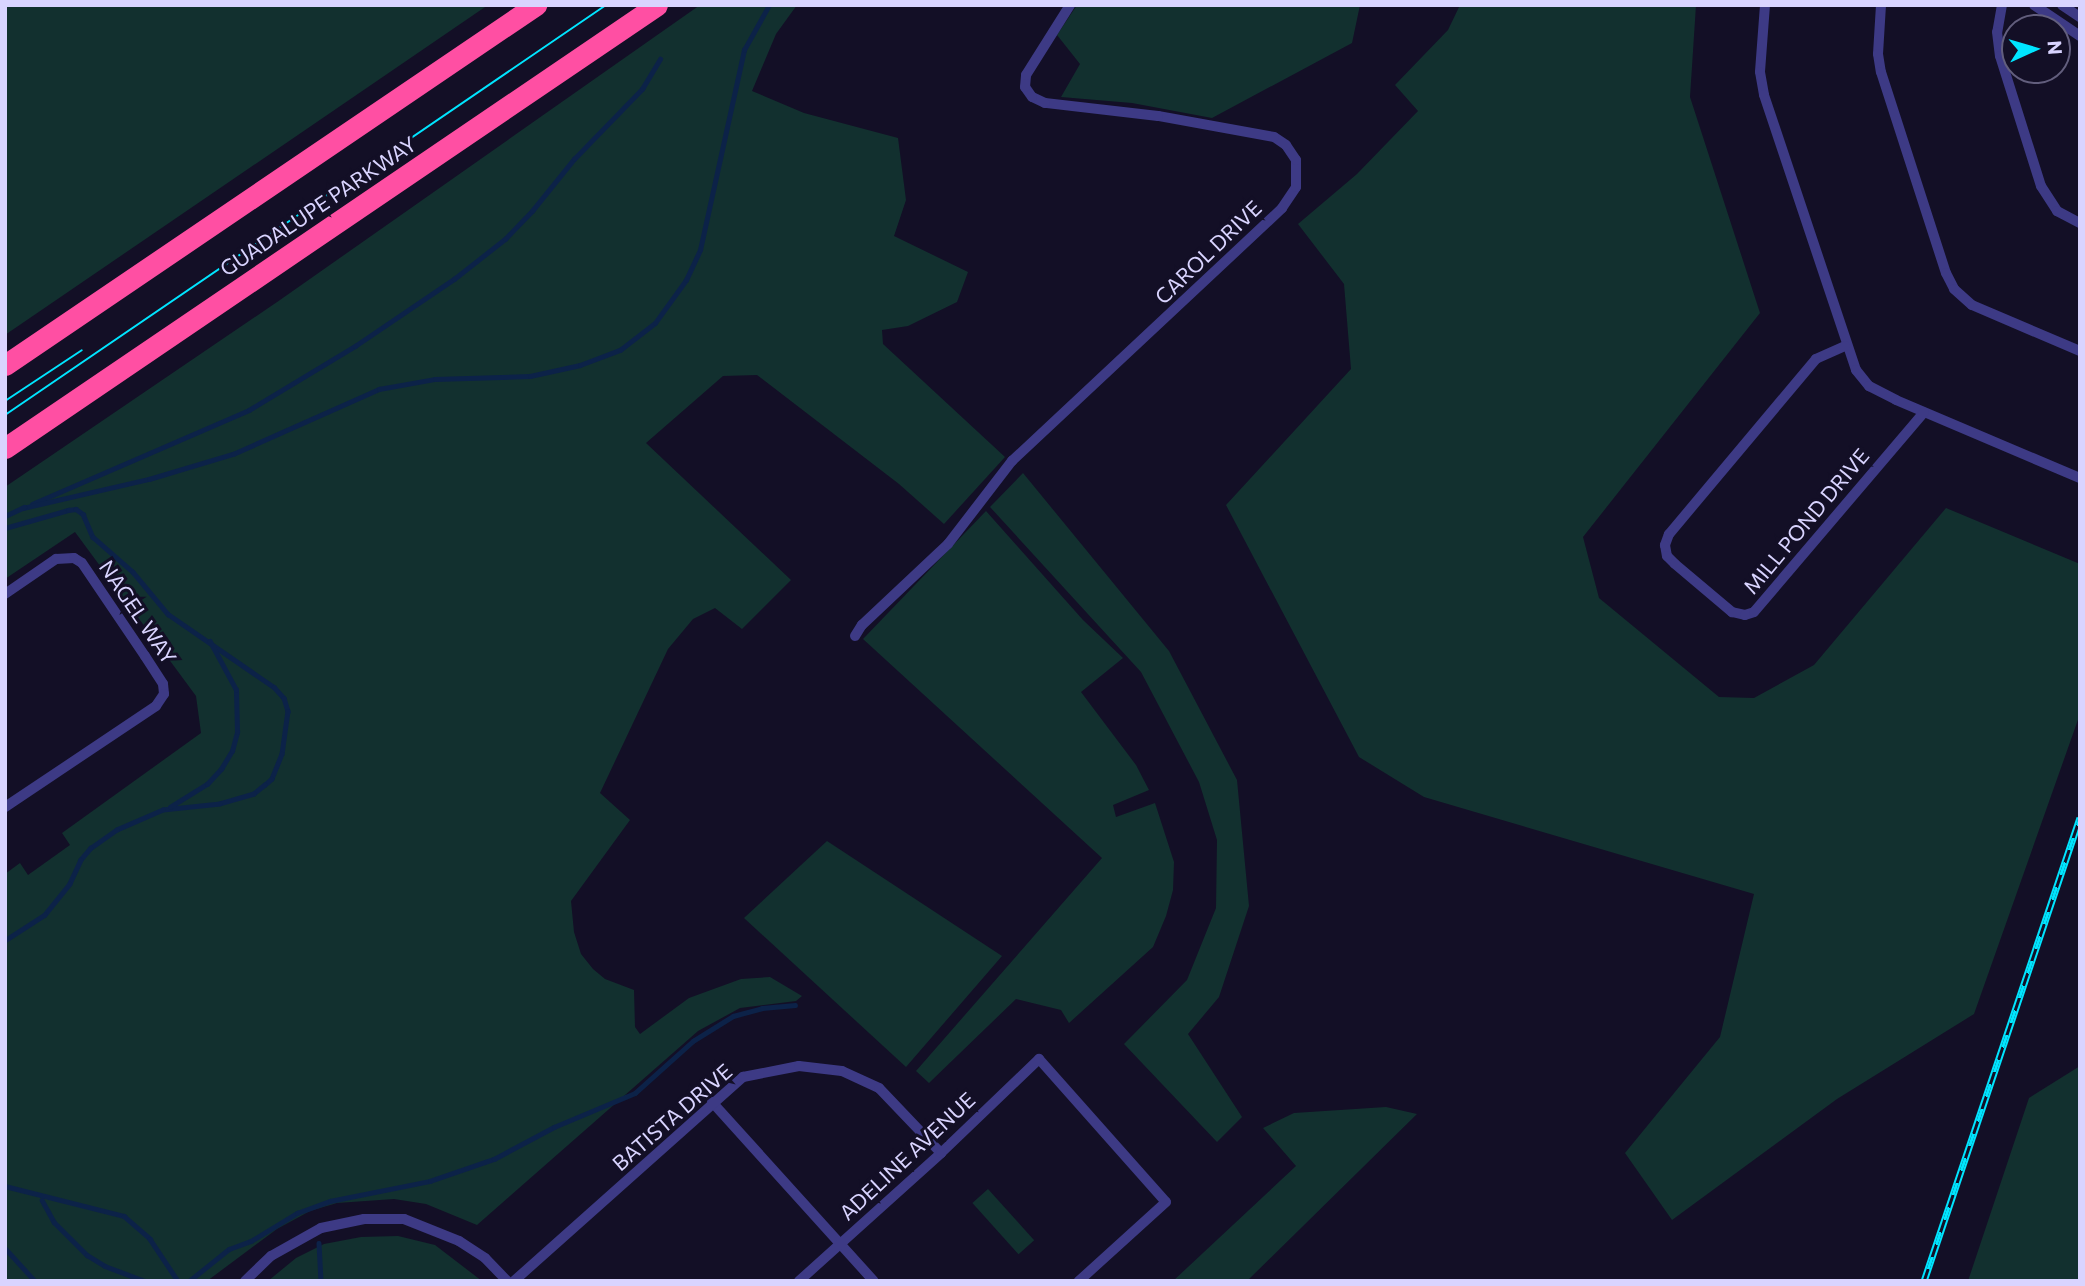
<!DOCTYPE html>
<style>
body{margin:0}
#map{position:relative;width:2085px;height:1286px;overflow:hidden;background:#130f26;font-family:Commissioner,sans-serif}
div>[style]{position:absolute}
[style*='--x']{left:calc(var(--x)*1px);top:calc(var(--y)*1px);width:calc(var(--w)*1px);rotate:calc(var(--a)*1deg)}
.green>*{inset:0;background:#12302f;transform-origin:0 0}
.stream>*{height:4.5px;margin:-2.25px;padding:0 2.25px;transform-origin:2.25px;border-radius:2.25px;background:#0c2248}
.street>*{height:10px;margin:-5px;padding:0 5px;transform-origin:5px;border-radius:5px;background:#3d3a85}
.highway>*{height:21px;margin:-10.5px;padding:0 10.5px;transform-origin:10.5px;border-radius:10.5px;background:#ff4fa3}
.tram>*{height:2px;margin:-1px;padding:0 1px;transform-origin:1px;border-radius:1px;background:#00e5ff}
.rail>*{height:7px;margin-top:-3.5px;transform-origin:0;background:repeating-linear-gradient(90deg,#130f26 0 13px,#00e5ff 0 26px);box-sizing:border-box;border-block:2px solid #00e5ff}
span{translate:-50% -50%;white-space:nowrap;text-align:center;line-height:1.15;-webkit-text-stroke:6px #130f26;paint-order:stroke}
.street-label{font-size:21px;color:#d9d4ff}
.frame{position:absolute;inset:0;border:7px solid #d9d4ff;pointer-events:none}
.north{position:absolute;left:2001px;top:14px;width:70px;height:70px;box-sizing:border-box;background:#130f26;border:2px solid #625e7d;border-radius:50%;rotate:86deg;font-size:19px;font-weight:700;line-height:28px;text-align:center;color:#d9d4ff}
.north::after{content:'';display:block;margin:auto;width:24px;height:32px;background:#00e5ff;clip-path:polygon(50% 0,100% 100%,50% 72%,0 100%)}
</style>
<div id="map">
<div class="green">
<div style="clip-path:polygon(5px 5px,488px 5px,5px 335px)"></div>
<div style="clip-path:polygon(700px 5px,797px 5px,776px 34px,752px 91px,804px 113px,898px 138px,906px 200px,894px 236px,968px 272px,957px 302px,908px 326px,882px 330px,883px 344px,1005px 457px,944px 524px,899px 484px,757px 375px,723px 376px,646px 443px,791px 580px,742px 629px,715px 608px,693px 619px,668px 649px,600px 793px,630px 820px,571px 901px,574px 932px,581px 954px,593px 969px,605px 979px,634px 990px,635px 1027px,640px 1034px,689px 998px,741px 979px,770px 977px,802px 996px,796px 1001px,740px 1008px,698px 1031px,477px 1225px,426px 1204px,394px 1199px,337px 1203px,310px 1211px,277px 1229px,207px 1281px,5px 1281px,5px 874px,20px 863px,28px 875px,70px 845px,62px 833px,201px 733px,196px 696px,75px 532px,5px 579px,5px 487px,280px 300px)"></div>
<div style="clip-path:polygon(1077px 5px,1360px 5px,1352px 43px,1212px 118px,1132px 103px,1061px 97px,1080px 64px,1057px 35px)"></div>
<div style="clip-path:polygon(1460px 5px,1696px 5px,1690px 97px,1760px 313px,1583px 537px,1599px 598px,1719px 697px,1754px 698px,1814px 665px,1946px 508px,2080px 564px,2080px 714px,1974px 1014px,1837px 1099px,1672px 1220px,1625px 1153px,1720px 1037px,1754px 894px,1424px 797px,1359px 757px,1226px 505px,1351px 369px,1344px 284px,1298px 224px,1357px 174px,1418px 111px,1395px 85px,1448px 30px)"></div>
<div style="clip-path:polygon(1023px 473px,1169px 651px,1237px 780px,1249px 906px,1219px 997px,1188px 1034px,1242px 1117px,1217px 1142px,1124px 1044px,1187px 980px,1216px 908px,1217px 840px,1199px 782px,1141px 672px,990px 507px)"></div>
<div style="clip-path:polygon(986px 511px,1083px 620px,1123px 658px,1081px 692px,1136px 765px,1149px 790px,1113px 805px,1116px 817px,1155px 803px,1174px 862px,1173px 890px,1166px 916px,1153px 947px,1069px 1023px,1061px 1010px,1016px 999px,929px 1083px,916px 1071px,1102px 858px,863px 639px)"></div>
<div style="clip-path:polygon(827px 841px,1002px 956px,906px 1067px,744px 918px)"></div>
<div style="clip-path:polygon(2080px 1066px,2080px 1281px,1968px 1281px,2029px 1098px)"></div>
<div style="clip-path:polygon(1386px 1107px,1417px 1114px,1247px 1281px,1173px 1281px,1296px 1166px,1263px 1128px,1294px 1113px)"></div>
<div style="left:988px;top:1189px;width:69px;height:21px;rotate:48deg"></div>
<div style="clip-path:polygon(398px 1236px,435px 1245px,482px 1281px,268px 1281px,296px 1258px,324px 1244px,361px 1237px)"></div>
</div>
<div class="stream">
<div style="--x:32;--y:504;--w:236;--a:-23.4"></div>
<div style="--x:249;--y:410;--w:124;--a:-31.1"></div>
<div style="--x:355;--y:346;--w:120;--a:-34.1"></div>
<div style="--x:454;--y:279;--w:65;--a:-38.1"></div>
<div style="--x:505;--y:239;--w:39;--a:-46"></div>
<div style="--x:532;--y:211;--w:67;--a:-51.1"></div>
<div style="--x:574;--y:159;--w:98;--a:-45.8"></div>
<div style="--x:642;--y:89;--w:35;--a:-59"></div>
<div style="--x:23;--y:508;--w:129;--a:-13"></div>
<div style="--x:149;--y:479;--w:88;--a:-16.6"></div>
<div style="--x:233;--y:454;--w:160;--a:-24"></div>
<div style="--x:379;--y:389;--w:57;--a:-10.1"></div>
<div style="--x:435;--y:379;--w:95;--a:-1.8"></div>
<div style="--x:530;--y:376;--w:51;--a:-12.4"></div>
<div style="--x:580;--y:365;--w:43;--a:-20.6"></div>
<div style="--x:620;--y:350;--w:44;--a:-37.6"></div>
<div style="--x:655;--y:323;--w:53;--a:-54.2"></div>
<div style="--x:686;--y:280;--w:33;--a:-65"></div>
<div style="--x:700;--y:250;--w:205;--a:-77.6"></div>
<div style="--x:744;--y:50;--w:51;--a:-60.9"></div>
<div style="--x:5;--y:516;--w:21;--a:-25"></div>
<div style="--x:5;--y:528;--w:66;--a:-15.9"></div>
<div style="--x:68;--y:510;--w:8;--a:-7"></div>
<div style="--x:76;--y:509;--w:9;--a:36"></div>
<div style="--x:83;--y:514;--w:25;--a:67"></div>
<div style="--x:93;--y:537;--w:53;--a:41.2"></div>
<div style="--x:133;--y:572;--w:55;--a:50.2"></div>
<div style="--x:168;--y:614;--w:129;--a:34.6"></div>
<div style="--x:274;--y:687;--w:15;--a:48"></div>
<div style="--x:284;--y:698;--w:14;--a:73"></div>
<div style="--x:288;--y:711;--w:43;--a:97.9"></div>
<div style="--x:282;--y:754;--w:27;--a:112"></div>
<div style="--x:272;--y:779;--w:9;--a:139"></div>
<div style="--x:265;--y:785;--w:14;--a:141"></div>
<div style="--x:254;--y:794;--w:35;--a:164"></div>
<div style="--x:220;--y:804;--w:57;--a:174"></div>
<div style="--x:163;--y:810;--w:50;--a:156.5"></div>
<div style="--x:117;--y:830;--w:32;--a:145"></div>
<div style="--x:91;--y:848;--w:16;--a:130"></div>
<div style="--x:81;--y:860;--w:26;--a:115"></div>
<div style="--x:70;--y:884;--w:40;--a:129"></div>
<div style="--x:45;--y:915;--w:48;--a:147"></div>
<div style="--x:170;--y:807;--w:44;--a:-31.9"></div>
<div style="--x:207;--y:784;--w:21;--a:-47"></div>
<div style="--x:221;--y:769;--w:21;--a:-59"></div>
<div style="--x:232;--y:751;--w:20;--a:-75"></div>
<div style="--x:237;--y:732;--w:42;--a:-91.4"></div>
<div style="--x:236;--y:690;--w:55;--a:-118.4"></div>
<div style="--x:5;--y:1186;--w:123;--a:14.1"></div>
<div style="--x:124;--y:1216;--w:35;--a:41"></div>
<div style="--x:150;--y:1239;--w:50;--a:56.3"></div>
<div style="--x:42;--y:1200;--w:25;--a:61"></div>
<div style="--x:54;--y:1222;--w:47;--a:45"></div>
<div style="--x:87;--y:1255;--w:21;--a:31"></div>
<div style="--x:105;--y:1266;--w:43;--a:20.6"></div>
<div style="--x:319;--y:1243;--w:38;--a:87"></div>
<div style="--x:5;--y:1248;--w:45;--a:47.7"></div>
<div style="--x:189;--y:1281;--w:51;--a:-38.7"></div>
<div style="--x:229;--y:1249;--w:23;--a:-20"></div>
<div style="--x:251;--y:1241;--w:54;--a:-31.3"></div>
<div style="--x:297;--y:1213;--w:35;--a:-20"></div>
<div style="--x:330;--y:1201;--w:102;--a:-11.3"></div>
<div style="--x:430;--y:1181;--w:68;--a:-19"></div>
<div style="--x:494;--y:1159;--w:68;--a:-28.1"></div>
<div style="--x:554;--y:1127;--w:88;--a:-22.8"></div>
<div style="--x:635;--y:1093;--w:78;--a:-41.9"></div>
<div style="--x:693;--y:1041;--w:47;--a:-32"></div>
<div style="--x:733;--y:1016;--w:30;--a:-15"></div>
<div style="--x:762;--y:1008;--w:33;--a:-5"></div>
</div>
<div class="street">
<div style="--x:1765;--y:5;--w:67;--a:94.3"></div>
<div style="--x:1760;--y:72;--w:23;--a:80"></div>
<div style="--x:1764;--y:95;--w:290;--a:71.5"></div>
<div style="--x:1856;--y:370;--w:21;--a:51"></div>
<div style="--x:1869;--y:386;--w:30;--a:27"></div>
<div style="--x:1896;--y:400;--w:200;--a:23"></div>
<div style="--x:1881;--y:5;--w:49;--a:93.5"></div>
<div style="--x:1878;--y:54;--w:18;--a:81"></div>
<div style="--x:1881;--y:72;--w:211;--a:72.1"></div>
<div style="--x:1946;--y:273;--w:18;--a:63"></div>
<div style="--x:1954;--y:289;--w:24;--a:42"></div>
<div style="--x:1972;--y:305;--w:117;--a:23.1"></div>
<div style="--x:2002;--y:5;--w:27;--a:100"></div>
<div style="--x:1997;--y:32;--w:24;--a:83"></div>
<div style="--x:2000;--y:56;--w:136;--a:72.5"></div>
<div style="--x:2041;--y:186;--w:30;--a:57"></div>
<div style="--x:2057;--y:211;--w:26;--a:28"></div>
<div style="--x:2034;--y:5;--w:55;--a:34"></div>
<div style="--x:2062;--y:5;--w:22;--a:34"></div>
<div style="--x:1845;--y:346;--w:32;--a:156"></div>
<div style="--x:1816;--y:359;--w:229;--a:130"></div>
<div style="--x:1669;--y:534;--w:12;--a:110"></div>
<div style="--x:1665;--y:545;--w:11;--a:80"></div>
<div style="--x:1667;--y:556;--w:11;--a:45"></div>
<div style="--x:1675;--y:564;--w:75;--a:40.1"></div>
<div style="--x:1732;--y:612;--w:13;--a:13"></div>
<div style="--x:1745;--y:615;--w:9;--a:-18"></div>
<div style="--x:1754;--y:612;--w:262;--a:-49.6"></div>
<div style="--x:5;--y:594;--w:62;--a:-34.5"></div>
<div style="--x:56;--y:559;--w:18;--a:-3"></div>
<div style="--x:74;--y:558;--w:9;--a:32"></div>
<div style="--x:82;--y:563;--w:112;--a:55.9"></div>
<div style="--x:145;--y:656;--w:33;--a:57"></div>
<div style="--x:163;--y:684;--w:10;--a:84"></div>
<div style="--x:164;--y:694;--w:14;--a:124"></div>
<div style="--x:156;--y:706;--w:182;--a:146.2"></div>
<div style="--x:855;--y:636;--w:13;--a:-58"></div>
<div style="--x:862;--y:625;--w:118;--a:-43.3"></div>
<div style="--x:948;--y:544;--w:105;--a:-52.4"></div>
<div style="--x:1012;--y:461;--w:370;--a:-43.1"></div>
<div style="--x:1282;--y:208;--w:25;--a:-56"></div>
<div style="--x:1296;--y:187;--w:27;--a:-90"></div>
<div style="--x:1296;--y:160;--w:18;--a:-124"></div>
<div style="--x:1286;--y:145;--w:14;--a:-146"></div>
<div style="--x:1274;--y:137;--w:118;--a:-169.7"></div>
<div style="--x:1158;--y:116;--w:114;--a:-173.4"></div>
<div style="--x:1045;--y:103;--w:14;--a:-155"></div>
<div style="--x:1032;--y:97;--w:12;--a:-125"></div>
<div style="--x:1025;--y:87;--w:12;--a:-85"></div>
<div style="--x:1026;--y:75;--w:83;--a:-57.8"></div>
<div style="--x:712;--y:1102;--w:241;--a:47.9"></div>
<div style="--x:245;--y:1281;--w:36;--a:-44"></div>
<div style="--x:271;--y:1256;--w:57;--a:-29.2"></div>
<div style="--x:321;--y:1228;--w:44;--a:-11.8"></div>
<div style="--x:364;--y:1219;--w:40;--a:0"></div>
<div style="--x:404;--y:1219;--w:59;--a:21.8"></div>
<div style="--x:459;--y:1241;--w:31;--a:33"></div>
<div style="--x:485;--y:1258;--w:32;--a:46"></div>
<div style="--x:514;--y:1281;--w:307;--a:-41.7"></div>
<div style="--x:743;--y:1077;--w:57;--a:-11.1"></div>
<div style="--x:799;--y:1066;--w:43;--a:6.6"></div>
<div style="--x:842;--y:1071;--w:41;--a:24.7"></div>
<div style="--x:879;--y:1088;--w:90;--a:46.4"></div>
<div style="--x:799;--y:1281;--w:191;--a:-42"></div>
<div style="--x:941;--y:1153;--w:136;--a:-43.8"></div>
<div style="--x:1039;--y:1059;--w:191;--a:48.4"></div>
<div style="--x:1166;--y:1202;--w:118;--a:137.8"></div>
</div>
<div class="highway">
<div style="--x:5;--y:365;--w:642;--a:-34.14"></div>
<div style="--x:5;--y:448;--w:788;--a:-34.19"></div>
</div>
<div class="tram">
<div style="--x:5;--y:401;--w:92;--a:-33.5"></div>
<div style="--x:5;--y:415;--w:728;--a:-34.3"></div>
</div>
<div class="rail">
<div style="--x:1924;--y:1281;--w:489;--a:-71.4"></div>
</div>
<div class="street-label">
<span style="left:318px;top:206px;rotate:-34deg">GUADALUPE PARKWAY</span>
<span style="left:1208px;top:252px;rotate:-44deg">CAROL DRIVE</span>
<span style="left:1806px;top:521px;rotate:-50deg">MILL POND DRIVE</span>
<span style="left:138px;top:612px;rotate:56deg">NAGEL WAY</span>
<span style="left:672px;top:1117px;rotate:-41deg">BATISTA DRIVE</span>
<span style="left:907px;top:1156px;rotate:-43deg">ADELINE AVENUE</span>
</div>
<div class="frame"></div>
<div class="north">N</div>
</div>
